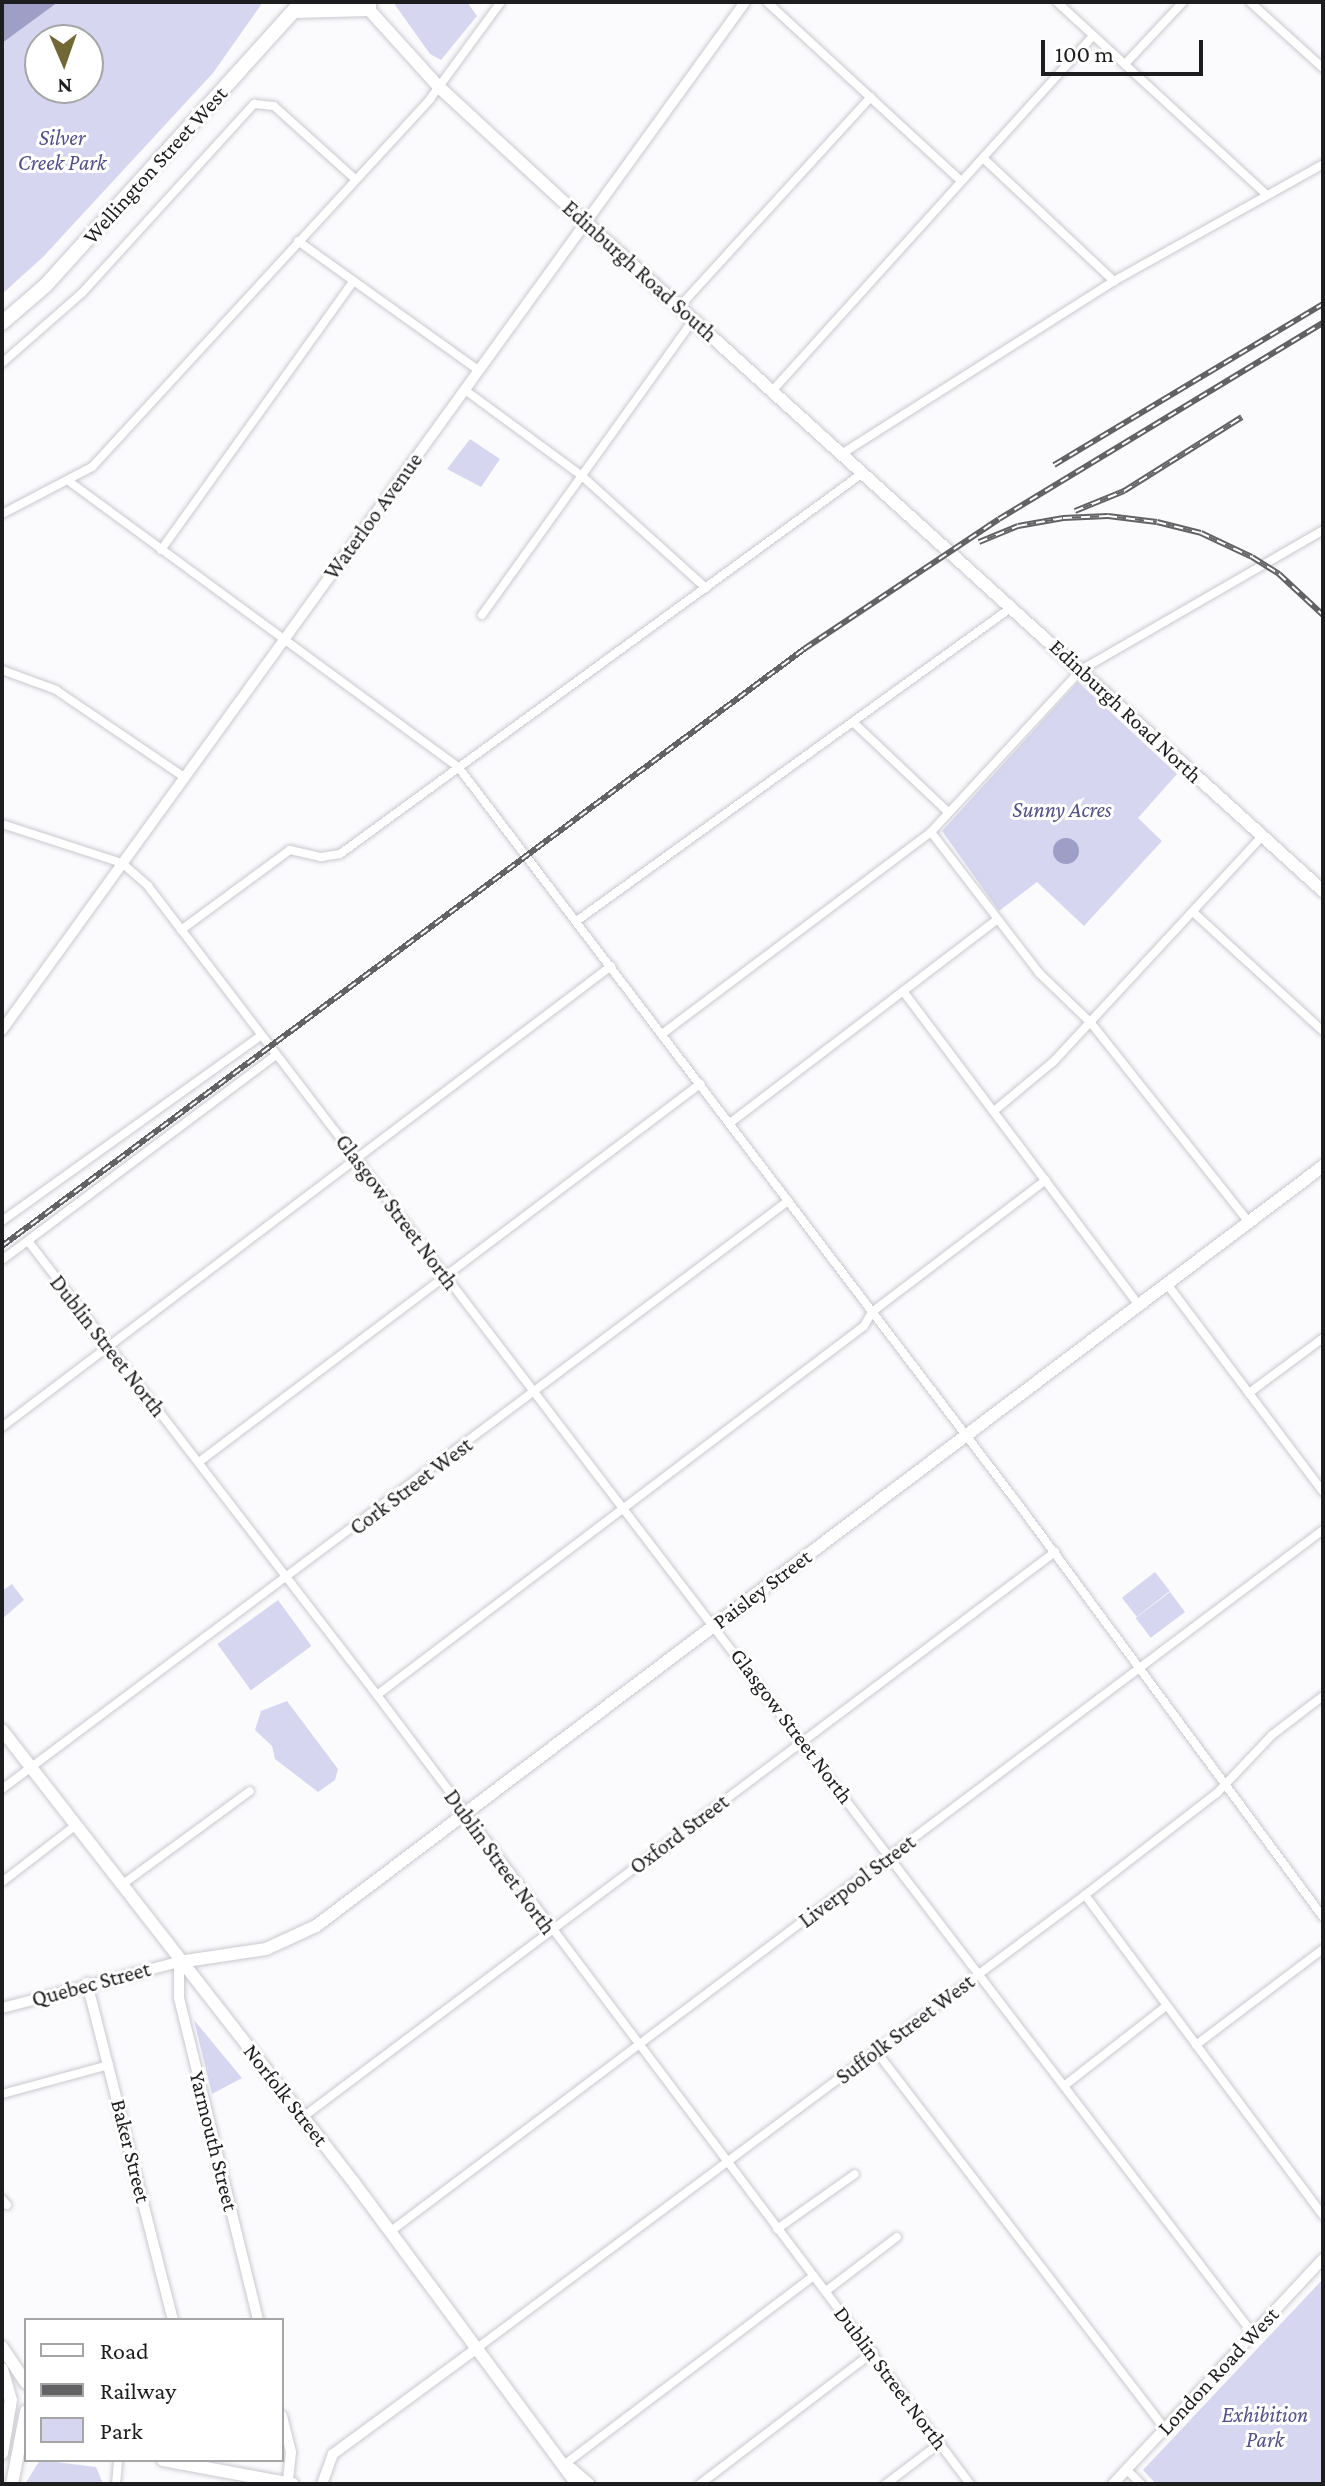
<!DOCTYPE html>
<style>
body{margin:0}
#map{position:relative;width:1325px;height:2486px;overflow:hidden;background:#fbfbfe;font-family:"Crimson Pro",serif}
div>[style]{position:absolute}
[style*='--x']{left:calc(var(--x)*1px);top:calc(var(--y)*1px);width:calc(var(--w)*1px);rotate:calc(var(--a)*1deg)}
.green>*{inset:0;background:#d6d6f0;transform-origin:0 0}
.water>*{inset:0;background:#9e9ec6}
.round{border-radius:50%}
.roads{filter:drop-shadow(0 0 2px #c8c8cf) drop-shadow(0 0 2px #c8c8cf)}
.minor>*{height:8px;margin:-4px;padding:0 4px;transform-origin:4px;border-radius:4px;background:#fff}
.tertiary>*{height:10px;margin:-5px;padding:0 5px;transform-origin:5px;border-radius:5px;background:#fff}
.secondary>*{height:12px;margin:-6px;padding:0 6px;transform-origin:6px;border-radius:6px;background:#fff}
.primary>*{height:14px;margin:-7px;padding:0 7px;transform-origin:7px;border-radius:7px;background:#fff}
.rail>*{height:6px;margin-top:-3px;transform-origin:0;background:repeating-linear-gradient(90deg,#fff 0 9px,#626265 0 18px);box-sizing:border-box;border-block:2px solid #626265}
span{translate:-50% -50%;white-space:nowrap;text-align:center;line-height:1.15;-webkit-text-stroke:6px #fff;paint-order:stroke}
.park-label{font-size:22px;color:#535087;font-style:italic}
.street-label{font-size:22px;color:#1d1d20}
.frame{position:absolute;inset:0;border:4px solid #1d1d20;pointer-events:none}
.legend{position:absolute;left:24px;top:2318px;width:260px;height:144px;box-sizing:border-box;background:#fff;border:2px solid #a5a5a6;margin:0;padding:10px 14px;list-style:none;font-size:24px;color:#1d1d20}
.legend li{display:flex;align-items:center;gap:16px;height:40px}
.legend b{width:40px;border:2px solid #a5a5a6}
.north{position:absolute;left:24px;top:24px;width:80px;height:80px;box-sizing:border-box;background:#fff;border:2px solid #a5a5a6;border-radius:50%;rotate:178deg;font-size:22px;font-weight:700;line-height:32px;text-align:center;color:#1d1d20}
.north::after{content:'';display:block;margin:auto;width:28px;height:36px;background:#716835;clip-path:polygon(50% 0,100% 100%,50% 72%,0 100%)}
.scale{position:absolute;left:1041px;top:40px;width:162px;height:36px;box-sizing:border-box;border:4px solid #1d1d20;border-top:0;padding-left:10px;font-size:24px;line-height:28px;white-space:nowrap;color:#1d1d20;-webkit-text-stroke:6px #fff;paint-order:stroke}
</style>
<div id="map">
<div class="green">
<div style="clip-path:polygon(evenodd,2px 2px,263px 2px,213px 73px,43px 257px,2px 294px,2px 2px,40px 40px,88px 40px,88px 88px,40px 88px,40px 40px)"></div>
<div style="clip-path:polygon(393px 2px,467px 2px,477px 16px,441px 60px,430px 54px)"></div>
<div style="clip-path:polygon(470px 439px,500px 459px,481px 487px,447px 469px)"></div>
<div style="clip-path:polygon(1078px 682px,1177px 774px,1138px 818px,1162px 841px,1084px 926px,1037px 882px,999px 911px,942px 831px)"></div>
<div style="left:1155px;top:1572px;width:24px;height:42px;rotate:52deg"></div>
<div style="clip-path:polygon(12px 1584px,24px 1600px,2px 1619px,2px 1591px)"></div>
<div style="left:1170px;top:1592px;width:25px;height:43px;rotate:53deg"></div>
<div style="left:278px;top:1600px;width:57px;height:75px;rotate:54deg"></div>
<div style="clip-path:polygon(287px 1701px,338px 1769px,335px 1780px,318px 1792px,275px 1759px,272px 1746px,255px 1730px,261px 1711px)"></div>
<div style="clip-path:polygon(194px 2020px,242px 2078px,212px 2094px)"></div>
<div style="clip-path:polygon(1323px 2279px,1323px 2484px,1156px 2484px,1143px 2470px)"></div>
<div style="clip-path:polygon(40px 2460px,96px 2467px,103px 2484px,25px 2484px)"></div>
</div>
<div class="water">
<div style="clip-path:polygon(2px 2px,58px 2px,2px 43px)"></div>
<div class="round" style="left:1053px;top:838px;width:26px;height:26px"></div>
</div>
<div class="roads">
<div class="minor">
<div style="--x:767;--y:2;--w:264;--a:42.7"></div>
<div style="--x:1057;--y:2;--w:285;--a:42.6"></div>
<div style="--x:1250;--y:2;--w:98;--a:42.1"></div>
<div style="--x:1125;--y:64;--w:85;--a:-46.9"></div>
<div style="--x:983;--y:158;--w:180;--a:43.2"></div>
<div style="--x:298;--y:241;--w:221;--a:35.6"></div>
<div style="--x:680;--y:306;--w:283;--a:-47.6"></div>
<div style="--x:2;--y:363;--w:106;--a:-41.2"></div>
<div style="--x:82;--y:293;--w:256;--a:-47.7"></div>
<div style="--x:254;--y:104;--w:20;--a:6"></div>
<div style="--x:274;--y:106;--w:108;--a:42"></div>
<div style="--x:465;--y:390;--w:145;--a:36.3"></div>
<div style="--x:582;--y:476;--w:167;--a:42.1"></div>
<div style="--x:773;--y:390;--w:477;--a:-47.9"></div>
<div style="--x:843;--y:453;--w:321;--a:-32.4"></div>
<div style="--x:1114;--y:281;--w:240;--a:-29.2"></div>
<div style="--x:70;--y:482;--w:483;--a:36.3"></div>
<div style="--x:459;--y:768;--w:931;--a:52.77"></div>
<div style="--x:1022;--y:1509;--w:507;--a:53.58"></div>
<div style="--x:2;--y:514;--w:102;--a:-27.6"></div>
<div style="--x:92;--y:467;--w:500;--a:-47.4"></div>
<div style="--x:430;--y:99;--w:120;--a:-53.8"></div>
<div style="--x:161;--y:550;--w:330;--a:-54.4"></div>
<div style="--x:482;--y:615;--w:364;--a:-54.4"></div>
<div style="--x:2;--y:670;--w:58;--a:20.3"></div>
<div style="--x:56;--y:690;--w:155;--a:34.2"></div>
<div style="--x:854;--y:723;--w:129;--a:43.4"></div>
<div style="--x:2;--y:824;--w:126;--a:18"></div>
<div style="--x:122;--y:863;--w:35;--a:41"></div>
<div style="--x:148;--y:886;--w:1821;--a:52.65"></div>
<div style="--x:931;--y:832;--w:178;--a:52.5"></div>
<div style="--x:1039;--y:973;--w:72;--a:43.9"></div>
<div style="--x:1091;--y:1023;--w:254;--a:51.6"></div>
<div style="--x:1193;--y:912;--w:176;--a:42.5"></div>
<div style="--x:578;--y:920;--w:535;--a:-35.8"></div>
<div style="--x:181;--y:930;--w:135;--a:-36.3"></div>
<div style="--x:290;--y:850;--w:32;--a:13"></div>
<div style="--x:321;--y:857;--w:19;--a:-9"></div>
<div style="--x:340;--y:854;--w:648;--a:-36.09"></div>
<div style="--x:903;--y:991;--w:393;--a:53.1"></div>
<div style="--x:662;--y:1034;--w:335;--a:-36.9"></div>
<div style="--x:930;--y:833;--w:222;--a:-47.2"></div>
<div style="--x:1081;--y:670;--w:280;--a:-30"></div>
<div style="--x:994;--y:1111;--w:78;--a:-39.8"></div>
<div style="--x:1054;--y:1061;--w:306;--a:-47.2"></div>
<div style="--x:730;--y:1123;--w:335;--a:-37.3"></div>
<div style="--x:2;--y:1221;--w:316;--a:-35.6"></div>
<div style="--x:28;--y:1241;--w:573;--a:52.45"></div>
<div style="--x:377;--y:1695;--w:987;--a:53.07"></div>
<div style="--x:2;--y:1260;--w:342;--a:-36.8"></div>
<div style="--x:1167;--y:1284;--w:260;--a:53.1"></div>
<div style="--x:1249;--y:1393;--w:92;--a:-36.6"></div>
<div style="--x:2;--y:1427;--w:764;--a:-37.12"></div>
<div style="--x:199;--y:1462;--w:628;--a:-37.03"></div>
<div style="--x:377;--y:1695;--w:611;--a:-37.15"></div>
<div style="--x:864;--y:1326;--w:16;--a:-60"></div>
<div style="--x:872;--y:1312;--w:218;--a:-37.2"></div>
<div style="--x:2;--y:1789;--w:982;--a:-36.8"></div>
<div style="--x:2;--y:1882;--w:93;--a:-37.6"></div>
<div style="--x:123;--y:1884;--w:157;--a:-36.2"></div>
<div style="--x:1085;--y:1895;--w:400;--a:53.4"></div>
<div style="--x:1196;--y:2045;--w:159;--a:-37.1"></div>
<div style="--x:876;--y:2051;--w:474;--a:52.6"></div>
<div style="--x:1064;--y:2086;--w:130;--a:-38.1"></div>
<div style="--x:2;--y:2094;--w:111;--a:-15.2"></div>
<div style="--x:303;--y:2117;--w:941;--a:-36.92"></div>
<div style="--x:2;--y:2199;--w:8;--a:50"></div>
<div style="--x:777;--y:2229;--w:95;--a:-35.2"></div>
<div style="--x:391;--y:2231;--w:1166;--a:-36.95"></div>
<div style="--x:826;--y:2291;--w:89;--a:-37.3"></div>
<div style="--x:476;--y:2349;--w:760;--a:-36.7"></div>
<div style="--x:1085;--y:1895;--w:167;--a:-37.7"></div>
<div style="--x:1217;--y:1793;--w:80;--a:-46.5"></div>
<div style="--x:1272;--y:1735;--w:64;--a:-37.4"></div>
<div style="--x:565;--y:2464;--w:312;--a:-37.1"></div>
<div style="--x:1127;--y:2470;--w:20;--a:45"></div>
<div style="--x:116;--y:2484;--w:24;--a:-85"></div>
<div style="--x:700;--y:2484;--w:218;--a:-37.3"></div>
<div style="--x:886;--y:2484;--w:68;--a:-37.2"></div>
</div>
<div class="tertiary">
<div style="--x:2;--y:1030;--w:1268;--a:-54.14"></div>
<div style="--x:87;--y:1983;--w:348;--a:75.7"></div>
<div style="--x:2;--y:2008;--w:183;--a:-14.6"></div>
<div style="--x:179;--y:1962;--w:36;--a:90"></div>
<div style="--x:179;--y:1998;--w:332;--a:76.2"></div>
<div style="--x:282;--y:2416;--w:37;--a:76"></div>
<div style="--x:291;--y:2452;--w:31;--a:96"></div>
<div style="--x:322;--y:2484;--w:32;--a:-70"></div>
<div style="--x:333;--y:2454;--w:177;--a:-36.3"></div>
<div style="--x:1113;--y:2484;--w:308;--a:-47"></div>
</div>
<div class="secondary">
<div style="--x:363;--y:3;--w:113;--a:47.9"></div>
<div style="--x:439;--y:87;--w:178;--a:42.7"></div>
<div style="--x:570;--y:208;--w:1017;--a:42.21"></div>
<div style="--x:2;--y:1730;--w:575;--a:52.13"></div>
<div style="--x:355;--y:2184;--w:373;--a:53.5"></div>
<div style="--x:179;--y:1962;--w:88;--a:-8.5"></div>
<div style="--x:266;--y:1949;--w:55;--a:-24.7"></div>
<div style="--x:316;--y:1926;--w:1262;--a:-37.04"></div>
<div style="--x:2;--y:2347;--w:43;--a:56.3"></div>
<div style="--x:2;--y:2369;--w:32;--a:74"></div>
<div style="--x:11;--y:2400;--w:54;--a:99.6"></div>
<div style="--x:163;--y:2460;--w:132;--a:10.5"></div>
<div style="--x:571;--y:2469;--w:23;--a:41"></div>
<div style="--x:12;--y:2484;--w:74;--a:-79.1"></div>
</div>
<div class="primary">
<div style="--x:294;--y:11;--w:75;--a:-1.5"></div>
<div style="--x:369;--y:9;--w:7;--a:-90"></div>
<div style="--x:2;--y:323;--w:58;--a:-40.8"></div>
<div style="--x:46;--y:285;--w:382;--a:-47.9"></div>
</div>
</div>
<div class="rail">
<div style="--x:1054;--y:465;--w:313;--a:-30.9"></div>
<div style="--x:1075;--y:511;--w:53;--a:-22.2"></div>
<div style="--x:1124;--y:491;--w:139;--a:-32.1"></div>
<div style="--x:979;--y:542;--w:42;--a:-22.3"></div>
<div style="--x:1018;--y:526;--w:46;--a:-10.1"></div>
<div style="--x:1063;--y:518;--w:45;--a:-2.5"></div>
<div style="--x:1108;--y:516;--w:49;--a:7"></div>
<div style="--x:1157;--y:522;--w:45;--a:14"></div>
<div style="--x:1201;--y:533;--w:56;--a:25.2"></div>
<div style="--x:1252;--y:557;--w:32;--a:32"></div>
<div style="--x:1279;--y:574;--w:60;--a:43"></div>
<div style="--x:2;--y:1246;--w:1000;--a:-36.66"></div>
<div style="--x:804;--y:649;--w:234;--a:-33.7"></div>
<div style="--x:999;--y:519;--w:379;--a:-31.2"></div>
</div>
<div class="park-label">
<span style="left:62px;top:150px">Silver<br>Creek Park</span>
<span style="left:1062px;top:810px">Sunny Acres</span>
<span style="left:1265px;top:2427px">Exhibition<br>Park</span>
</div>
<div class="street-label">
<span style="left:155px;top:165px;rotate:-48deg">Wellington Street West</span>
<span style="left:640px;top:271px;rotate:42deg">Edinburgh Road South</span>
<span style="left:373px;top:516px;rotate:-54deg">Waterloo Avenue</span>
<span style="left:1126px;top:711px;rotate:43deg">Edinburgh Road North</span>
<span style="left:397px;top:1212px;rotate:53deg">Glasgow Street North</span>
<span style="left:108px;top:1346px;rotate:52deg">Dublin Street North</span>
<span style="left:411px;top:1486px;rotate:-37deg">Cork Street West</span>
<span style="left:762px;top:1589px;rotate:-37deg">Paisley Street</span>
<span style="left:792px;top:1726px;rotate:53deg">Glasgow Street North</span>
<span style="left:679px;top:1834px;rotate:-37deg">Oxford Street</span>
<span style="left:500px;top:1862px;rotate:54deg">Dublin Street North</span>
<span style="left:857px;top:1881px;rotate:-37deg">Liverpool Street</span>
<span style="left:91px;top:1984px;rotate:-15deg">Quebec Street</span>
<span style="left:905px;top:2029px;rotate:-37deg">Suffolk Street West</span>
<span style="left:286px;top:2095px;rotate:52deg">Norfolk Street</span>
<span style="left:214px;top:2141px;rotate:76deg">Yarmouth Street</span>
<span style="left:131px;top:2151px;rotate:76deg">Baker Street</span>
<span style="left:1218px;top:2371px;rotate:-47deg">London Road West</span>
<span style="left:891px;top:2378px;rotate:53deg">Dublin Street North</span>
</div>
<div class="frame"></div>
<ul class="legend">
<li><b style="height:10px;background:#fff"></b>Road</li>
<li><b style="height:10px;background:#626265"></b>Railway</li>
<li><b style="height:22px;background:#d6d6f0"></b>Park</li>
</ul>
<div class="north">N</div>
<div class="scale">100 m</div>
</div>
